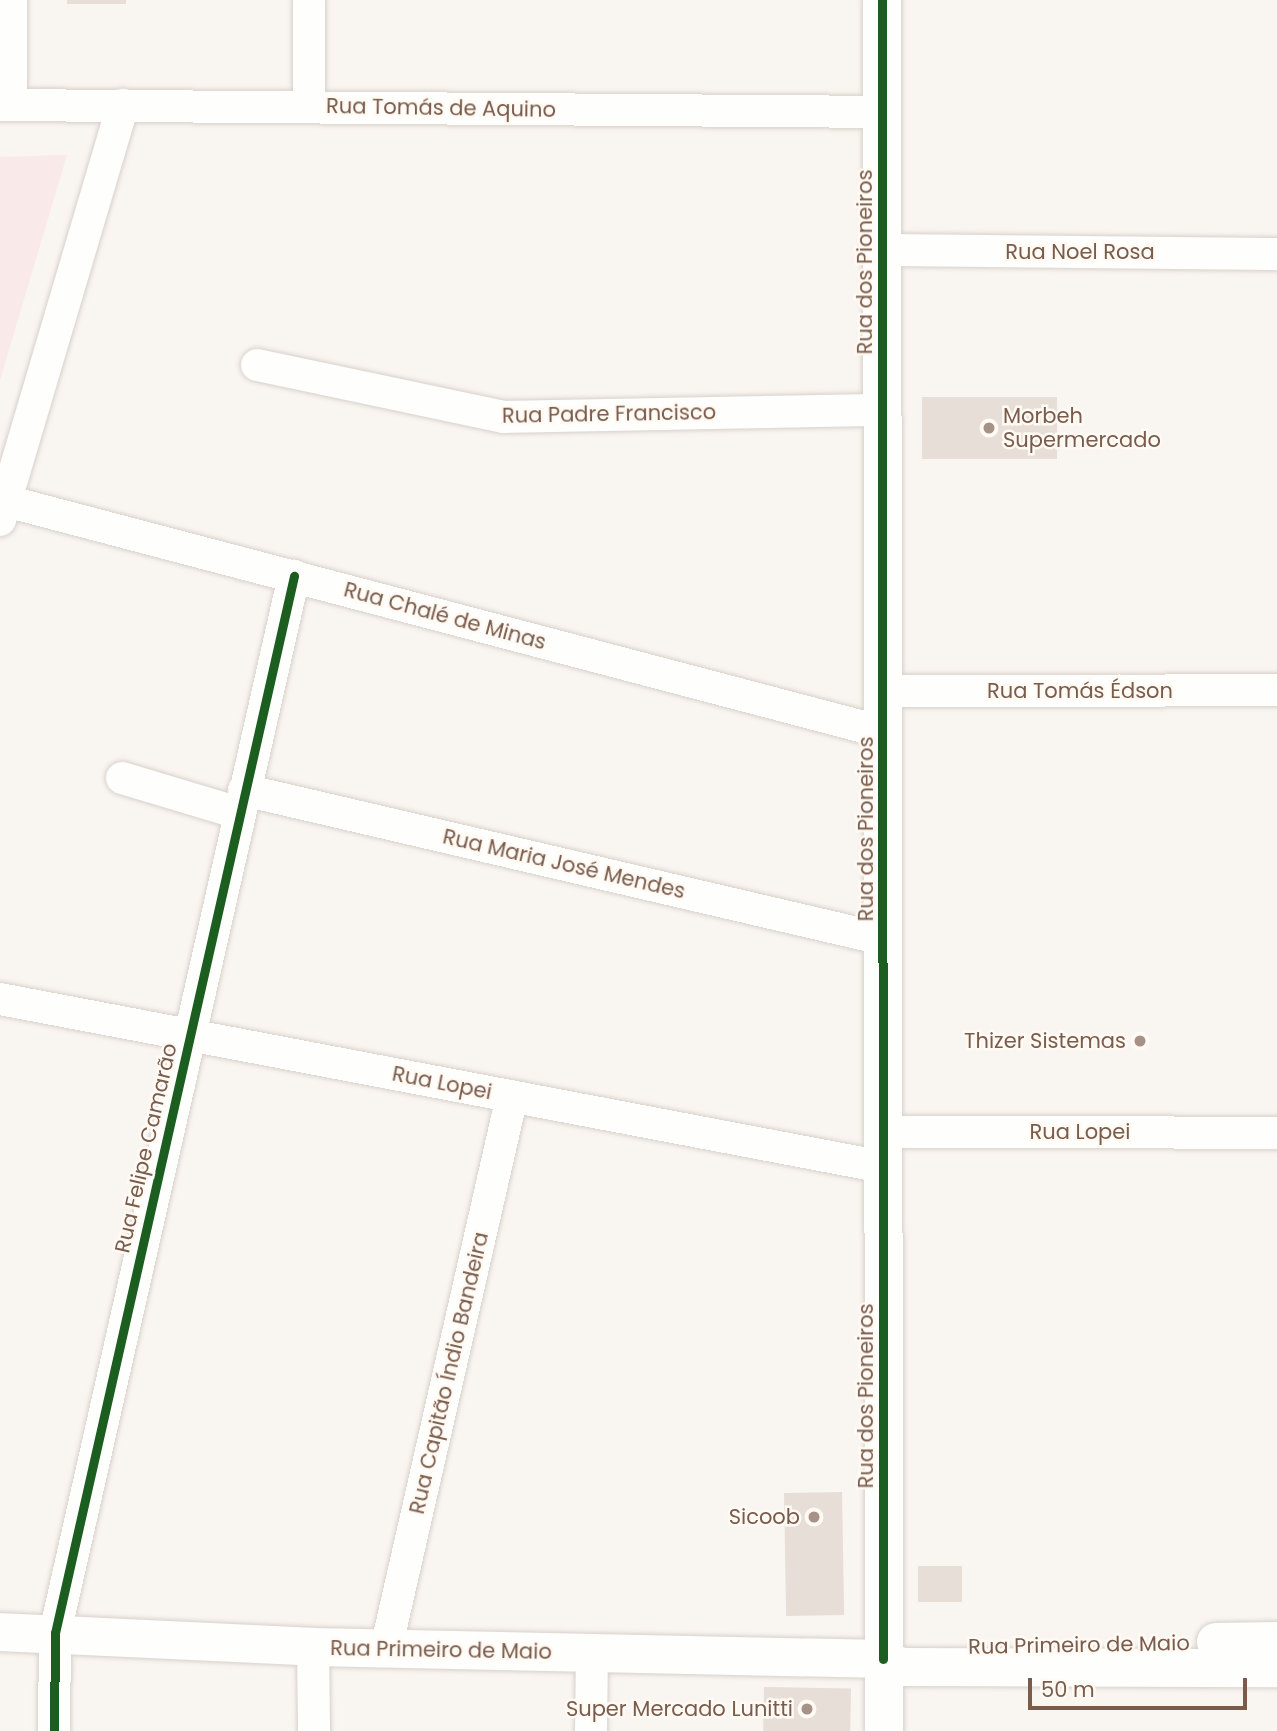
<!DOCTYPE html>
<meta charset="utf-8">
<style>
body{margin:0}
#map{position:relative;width:1277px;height:1731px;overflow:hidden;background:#f9f5f0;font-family:Poppins,sans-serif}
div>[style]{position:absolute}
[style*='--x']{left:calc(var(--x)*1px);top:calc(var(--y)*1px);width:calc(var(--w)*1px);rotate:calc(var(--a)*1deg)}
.medical>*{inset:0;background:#fae9e9}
.building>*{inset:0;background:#e6ded7;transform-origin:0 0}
.roads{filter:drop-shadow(0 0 2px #d7d1cb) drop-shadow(0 0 2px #d7d1cb)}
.street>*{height:32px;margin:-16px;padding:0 16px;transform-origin:16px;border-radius:16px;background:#fefefd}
.secondary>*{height:38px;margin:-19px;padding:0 19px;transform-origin:19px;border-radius:19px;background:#fefefd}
.cycleway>*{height:9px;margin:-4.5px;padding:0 4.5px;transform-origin:4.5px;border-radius:4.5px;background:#1b5e20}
.dots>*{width:19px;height:19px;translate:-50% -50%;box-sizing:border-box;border:4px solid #fffaf3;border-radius:50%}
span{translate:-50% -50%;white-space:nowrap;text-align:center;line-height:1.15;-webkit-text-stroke:5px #fffaf3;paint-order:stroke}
.street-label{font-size:21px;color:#7a5c4d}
.poi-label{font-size:21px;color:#7a5c4d}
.left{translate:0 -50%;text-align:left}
.right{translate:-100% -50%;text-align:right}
.scale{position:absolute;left:1028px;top:1678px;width:219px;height:32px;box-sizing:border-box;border:4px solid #7a5c4d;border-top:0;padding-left:9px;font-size:21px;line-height:24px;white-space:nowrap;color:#7a5c4d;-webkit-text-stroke:5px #fffaf3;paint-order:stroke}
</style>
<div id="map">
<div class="medical">
<div style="clip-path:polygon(67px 155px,0 380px,0 157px)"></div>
</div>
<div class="building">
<div style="left:67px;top:0;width:59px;height:4px"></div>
<div style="left:922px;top:397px;width:135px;height:62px"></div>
<div style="left:842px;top:1492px;width:123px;height:58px;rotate:89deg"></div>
<div style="left:918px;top:1566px;width:44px;height:36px"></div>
<div style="left:764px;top:1687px;width:87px;height:44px;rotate:1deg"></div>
</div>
<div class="roads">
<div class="street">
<div style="--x:11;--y:0;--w:104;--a:90"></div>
<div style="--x:0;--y:105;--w:883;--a:0.45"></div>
<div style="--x:309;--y:107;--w:107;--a:-90"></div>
<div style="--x:883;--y:250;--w:394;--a:0.6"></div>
<div style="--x:257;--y:365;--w:252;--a:11.9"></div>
<div style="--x:504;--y:417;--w:379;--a:-1.1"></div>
<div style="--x:6;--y:501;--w:907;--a:14.76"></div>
<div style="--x:0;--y:520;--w:433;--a:-73.5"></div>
<div style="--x:883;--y:691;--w:394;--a:-0.1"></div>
<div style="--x:122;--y:778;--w:122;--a:16.7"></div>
<div style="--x:244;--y:790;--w:656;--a:13.13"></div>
<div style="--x:0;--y:999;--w:899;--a:10.77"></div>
<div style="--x:883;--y:1132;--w:394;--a:0.1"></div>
<div style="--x:313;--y:1647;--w:84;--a:89.3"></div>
<div style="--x:386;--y:1649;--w:567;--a:-77.16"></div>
<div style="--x:54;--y:1731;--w:98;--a:-89.4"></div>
<div style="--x:55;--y:1633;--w:1084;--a:-77.26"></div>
<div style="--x:591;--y:1731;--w:78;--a:-89.3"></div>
</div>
<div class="secondary">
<div style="--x:882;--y:0;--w:1731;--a:89.93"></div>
<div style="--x:0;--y:1632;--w:313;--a:2.7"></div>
<div style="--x:313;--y:1647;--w:570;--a:1.21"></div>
<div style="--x:883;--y:1659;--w:21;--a:23"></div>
<div style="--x:902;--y:1667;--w:375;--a:0.2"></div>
<div style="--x:1216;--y:1642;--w:61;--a:-0.9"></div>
</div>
</div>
<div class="cycleway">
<div style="--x:882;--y:0;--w:1659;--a:89.97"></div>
<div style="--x:54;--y:1731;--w:98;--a:-89.4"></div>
<div style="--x:55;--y:1633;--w:1084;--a:-77.26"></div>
</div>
<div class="dots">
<div style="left:989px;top:428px;background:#a69286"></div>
<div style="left:1140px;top:1041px;background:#a69286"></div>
<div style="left:814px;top:1517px;background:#a69286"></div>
<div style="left:807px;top:1709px;background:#a69286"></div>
</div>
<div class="street-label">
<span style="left:441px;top:108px;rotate:1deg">Rua Tomás de Aquino</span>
<span style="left:1080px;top:252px">Rua Noel Rosa</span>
<span style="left:865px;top:262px;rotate:-90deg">Rua dos Pioneiros</span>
<span style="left:609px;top:414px;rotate:-1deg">Rua Padre Francisco</span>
<span style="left:445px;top:616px;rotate:15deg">Rua Chalé de Minas</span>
<span style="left:1080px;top:691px">Rua Tomás Édson</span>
<span style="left:866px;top:829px;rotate:-90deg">Rua dos Pioneiros</span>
<span style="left:564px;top:864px;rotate:13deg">Rua Maria José Mendes</span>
<span style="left:442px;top:1083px;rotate:11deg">Rua Lopei</span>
<span style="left:1080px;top:1132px">Rua Lopei</span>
<span style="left:146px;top:1148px;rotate:-77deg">Rua Felipe Camarão</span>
<span style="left:449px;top:1373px;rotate:-77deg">Rua Capitão Índio Bandeira</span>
<span style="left:866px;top:1396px;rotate:-90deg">Rua dos Pioneiros</span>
<span style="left:1079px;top:1645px;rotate:-1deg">Rua Primeiro de Maio</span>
<span style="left:441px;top:1650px;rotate:1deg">Rua Primeiro de Maio</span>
</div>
<div class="poi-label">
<span class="left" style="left:1003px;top:428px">Morbeh<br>Supermercado</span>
<span class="right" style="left:1126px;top:1041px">Thizer Sistemas</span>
<span class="right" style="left:800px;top:1517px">Sicoob</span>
<span class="right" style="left:793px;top:1709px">Super Mercado Lunitti</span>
</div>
<div class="scale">50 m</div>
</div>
